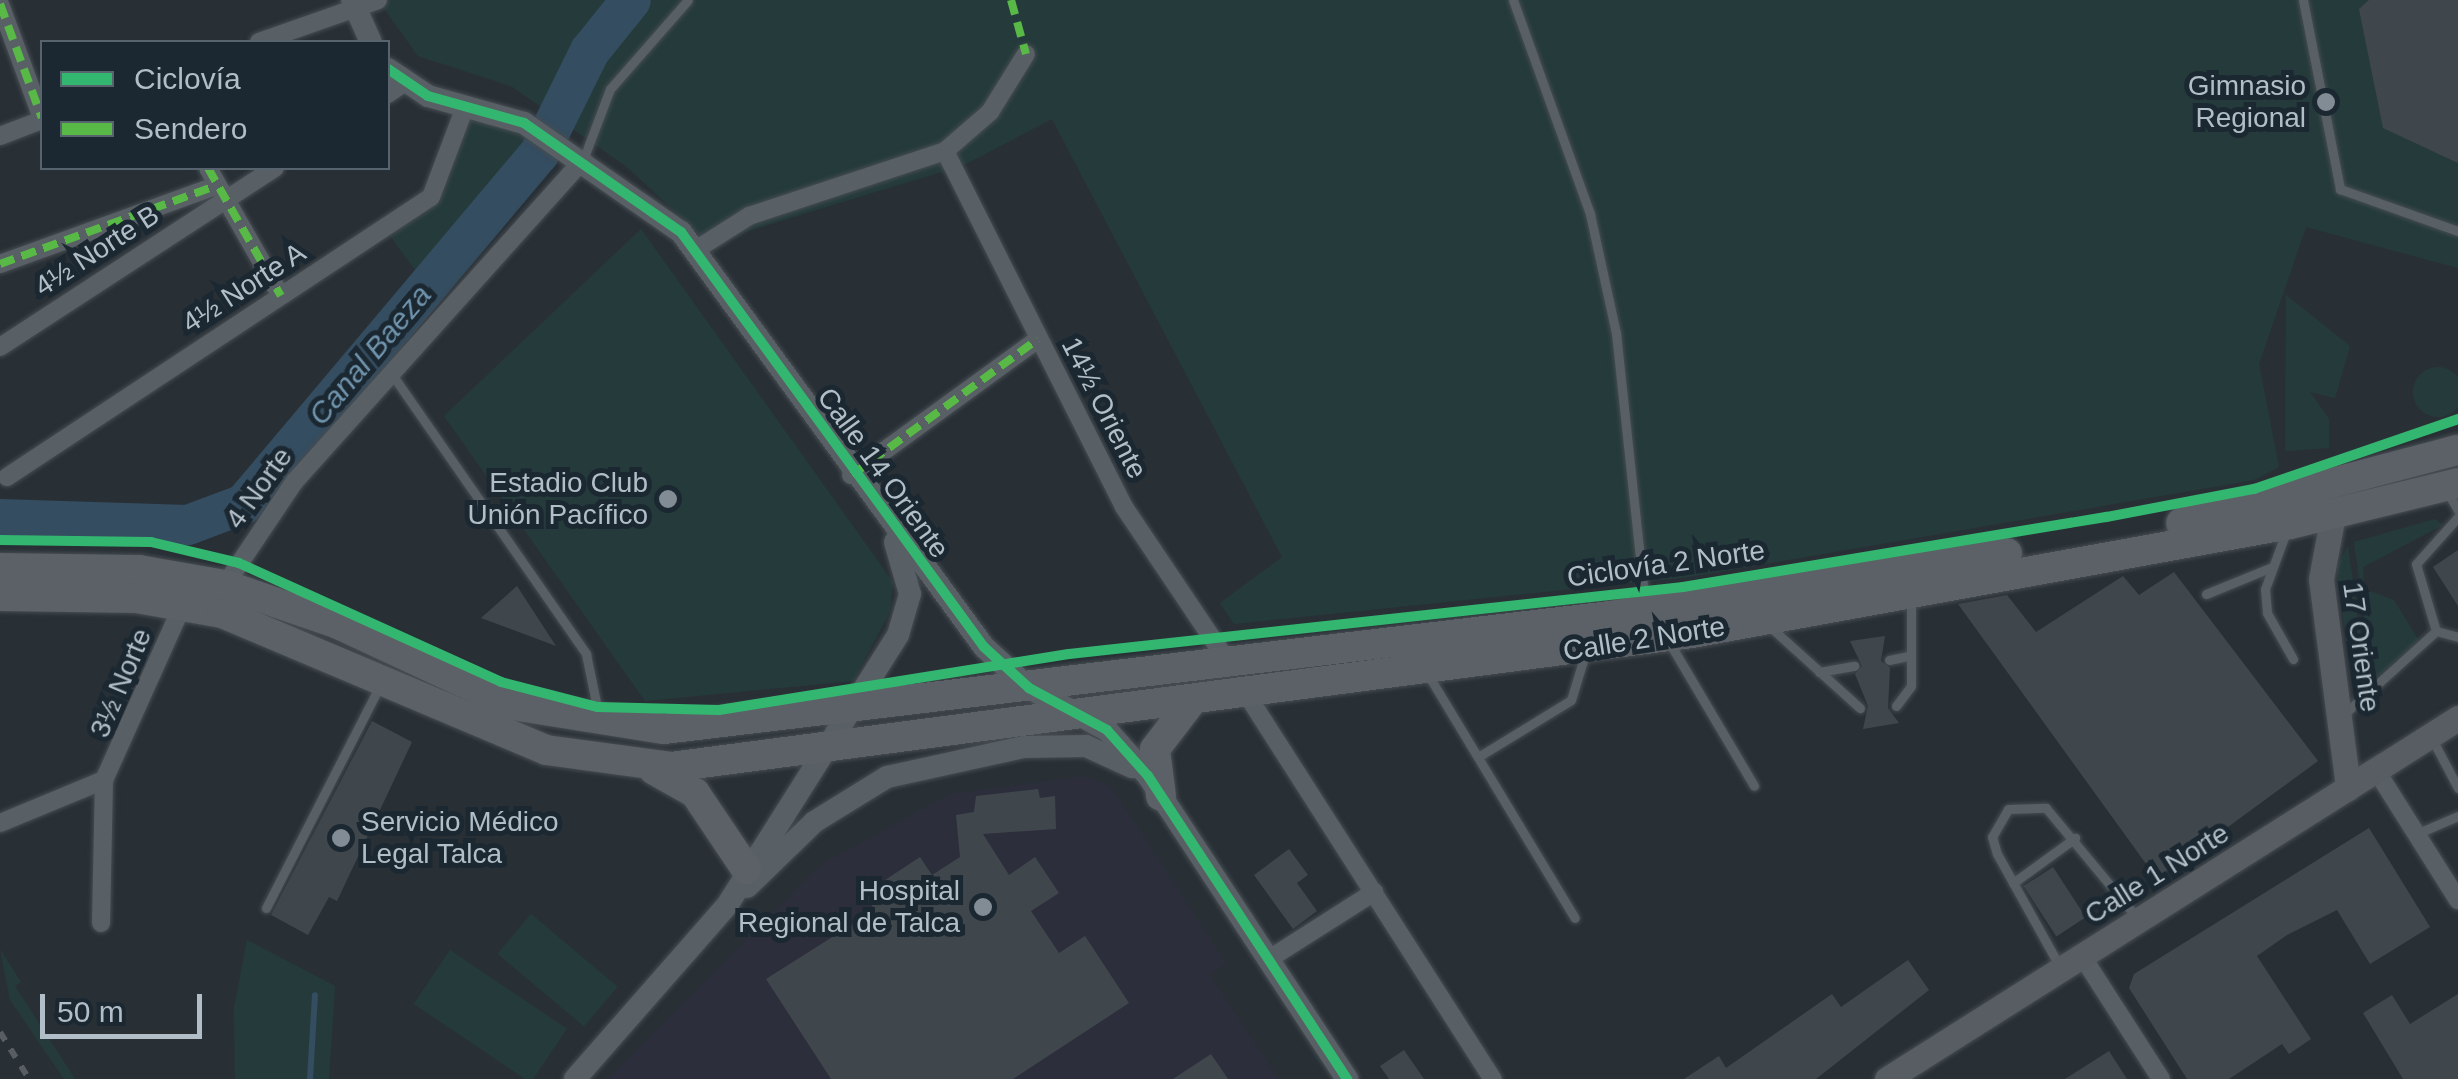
<!DOCTYPE html>
<meta charset="utf-8">
<style>
body{margin:0}
#map{position:relative;width:2458px;height:1079px;overflow:hidden;background:#283036;font-family:Helvetica,sans-serif}
div>[style]{position:absolute}
[style*='--x']{left:calc(var(--x)*1px);top:calc(var(--y)*1px);width:calc(var(--w)*1px);rotate:calc(var(--a)*1deg)}
.medical>*{inset:0;background:#2d2e3c}
.green>*{inset:0;background:#253b3b;transform-origin:0 0}
.round{border-radius:50%}
.stream>*{height:6px;margin:-3px;padding:0 3px;transform-origin:3px;border-radius:3px;background:#344d60}
.river>*{height:40px;margin:-20px;padding:0 20px;transform-origin:20px;border-radius:20px;background:#344d60}
.building>*{inset:0;background:#40474c;transform-origin:0 0}
.roads{filter:drop-shadow(0 0 2px #464c51) drop-shadow(0 0 2px #464c51)}
.service>*{height:9px;margin:-4.5px;padding:0 4.5px;transform-origin:4.5px;border-radius:4.5px;background:#585f65}
.minor>*{height:18px;margin:-9px;padding:0 9px;transform-origin:9px;border-radius:9px;background:#585f65}
.tertiary>*{height:22px;margin:-11px;padding:0 11px;transform-origin:11px;border-radius:11px;background:#585f65}
.secondary>*{height:25px;margin:-12.5px;padding:0 12.5px;transform-origin:12.5px;border-radius:12.5px;background:#575d63}
.primary>*{height:30px;margin:-15px;padding:0 15px;transform-origin:15px;border-radius:15px;background:#5b6166}
.rail>*{height:6px;margin-top:-3px;transform-origin:0;background:repeating-linear-gradient(90deg,#575d62 0 10px,transparent 0 20px)}
.quiet>*{height:8px;margin-top:-4px;transform-origin:0;background:repeating-linear-gradient(90deg,#58b947 0 15px,transparent 0 23px)}
.cycleway>*{height:10px;margin:-5px;padding:0 5px;transform-origin:5px;border-radius:5px;background:#33b770}
.dots>*{width:28px;height:28px;translate:-50% -50%;box-sizing:border-box;border:5px solid #1b2831;border-radius:50%}
span{translate:-50% -50%;white-space:nowrap;text-align:center;line-height:1.15;-webkit-text-stroke:10px #1b2831;paint-order:stroke}
.poi-label{font-size:28px;color:#b1bec8}
.right{translate:-100% -50%;text-align:right}
.left{translate:0 -50%;text-align:left}
.street-label{font-size:28px;color:#b1bec8}
.water-label{font-size:30px;color:#7094ad;font-style:italic}
.legend{position:absolute;left:40px;top:40px;width:350px;height:130px;box-sizing:border-box;background:#1b2831;border:2px solid #57646d;margin:0;padding:12px 18px;list-style:none;font-size:30px;color:#b1bec8}
.legend li{display:flex;align-items:center;gap:20px;height:50px}
.legend b{width:50px;border:2px solid #57646d}
.scale{position:absolute;left:40px;top:994px;width:162px;height:45px;box-sizing:border-box;border:5px solid #b1bec8;border-top:0;padding-left:12px;font-size:30px;line-height:35px;white-space:nowrap;color:#b1bec8;-webkit-text-stroke:8px #1b2831;paint-order:stroke}
</style>
<div id="map">
<div class="medical">
<div style="clip-path:polygon(1084px 776px,1110px 786px,1226px 963px,1210px 975px,1278px 1079px,608px 1079px,819px 866px,951px 794px)"></div>
</div>
<div class="green">
<div style="clip-path:polygon(378px 0,2458px 0,2458px 268px,2306px 227px,2259px 364px,2279px 467px,2254px 480px,1689px 577px,1234px 624px,1220px 603px,1282px 557px,1052px 119px,964px 165px,745px 232px,716px 250px,627px 167px,511px 86px,418px 56px)"></div>
<div style="clip-path:polygon(468px 116px,534px 136px,418px 274px,388px 233px,434px 202px)"></div>
<div style="clip-path:polygon(641px 229px,893px 582px,890px 612px,853px 681px,645px 701px,444px 416px)"></div>
<div style="clip-path:polygon(2286px 295px,2350px 346px,2335px 398px,2310px 392px,2329px 419px,2329px 448px,2285px 451px)"></div>
<div class="round" style="left:2413px;top:367px;width:50px;height:50px"></div>
<div style="clip-path:polygon(2435px 519px,2443px 525px,2363px 567px,2364px 589px,2394px 600px,2419px 641px,2373px 680px,2354px 542px)"></div>
<div style="clip-path:polygon(2348px 546px,2368px 690px,2354px 692px,2336px 567px)"></div>
<div style="left:531px;top:914px;width:113px;height:52px;rotate:40deg"></div>
<div style="clip-path:polygon(247px 940px,335px 986px,329px 1079px,235px 1079px,234px 1008px)"></div>
<div style="clip-path:polygon(0 949px,21px 982px,15px 986px,75px 1079px,64px 1079px,10px 1000px)"></div>
<div style="left:450px;top:950px;width:141px;height:65px;rotate:34deg"></div>
</div>
<div class="stream">
<div style="--x:310;--y:1079;--w:84;--a:-86.6"></div>
</div>
<div class="river">
<div style="--x:0;--y:519;--w:188;--a:1.8"></div>
<div style="--x:188;--y:525;--w:60;--a:-20.6"></div>
<div style="--x:244;--y:504;--w:458;--a:-49.9"></div>
<div style="--x:539;--y:154;--w:115;--a:-63.7"></div>
<div style="--x:590;--y:51;--w:65;--a:-51.2"></div>
</div>
<div class="building">
<div style="clip-path:polygon(2369px 0,2458px 0,2458px 163px,2383px 128px,2359px 9px)"></div>
<div style="clip-path:polygon(2458px 550px,2458px 606px,2433px 567px)"></div>
<div style="clip-path:polygon(2174px 572px,2318px 761px,2157px 879px,1958px 604px,2007px 595px,2036px 632px,2123px 576px,2139px 595px)"></div>
<div style="clip-path:polygon(517px 586px,556px 646px,481px 618px)"></div>
<div style="clip-path:polygon(1885px 636px,1881px 661px,1890px 668px,1888px 708px,1899px 723px,1863px 729px,1868px 706px,1855px 674px,1862px 666px,1850px 641px)"></div>
<div style="clip-path:polygon(372px 721px,412px 742px,337px 901px,329px 897px,308px 935px,271px 915px)"></div>
<div style="clip-path:polygon(1038px 789px,1040px 798px,1055px 796px,1056px 829px,983px 834px,1009px 875px,1035px 857px,1059px 893px,1031px 911px,1059px 953px,1085px 936px,1129px 1003px,1013px 1079px,831px 1079px,766px 979px,875px 910px,864px 894px,920px 857px,932px 875px,960px 857px,956px 815px,974px 812px,976px 796px)"></div>
<div style="clip-path:polygon(2369px 828px,2430px 927px,2370px 964px,2337px 910px,2287px 935px,2257px 956px,2311px 1039px,2289px 1054px,2282px 1044px,2229px 1079px,2187px 1079px,2129px 988px,2134px 974px)"></div>
<div style="clip-path:polygon(1289px 849px,1308px 875px,1297px 883px,1317px 911px,1293px 929px,1254px 875px)"></div>
<div style="left:2053px;top:867px;width:60px;height:35px;rotate:57deg"></div>
<div style="clip-path:polygon(1908px 960px,1929px 990px,1816px 1079px,1684px 1079px,1719px 1056px,1726px 1068px,1832px 994px,1841px 1007px)"></div>
<div style="clip-path:polygon(2458px 994px,2458px 1079px,2403px 1079px,2363px 1013px,2392px 995px,2410px 1024px)"></div>
<div style="clip-path:polygon(1404px 1050px,1424px 1079px,1389px 1079px,1380px 1066px)"></div>
<div style="clip-path:polygon(2109px 1051px,2127px 1079px,2065px 1079px)"></div>
<div style="clip-path:polygon(1211px 1054px,1228px 1079px,1173px 1079px)"></div>
</div>
<div class="roads">
<div class="service">
<div style="--x:1513;--y:0;--w:227;--a:70.2"></div>
<div style="--x:1590;--y:214;--w:122;--a:77.7"></div>
<div style="--x:1616;--y:333;--w:274;--a:83.9"></div>
<div style="--x:2303;--y:0;--w:193;--a:78.9"></div>
<div style="--x:2340;--y:189;--w:125;--a:19.6"></div>
<div style="--x:583;--y:160;--w:76;--a:-69.2"></div>
<div style="--x:610;--y:89;--w:118;--a:-48.8"></div>
<div style="--x:391;--y:373;--w:342;--a:55.2"></div>
<div style="--x:586;--y:654;--w:59;--a:78.3"></div>
<div style="--x:2448;--y:493;--w:20;--a:60"></div>
<div style="--x:2286;--y:532;--w:61;--a:110.2"></div>
<div style="--x:2265;--y:589;--w:24;--a:85"></div>
<div style="--x:2267;--y:613;--w:53;--a:60.5"></div>
<div style="--x:2206;--y:594;--w:71;--a:-22.2"></div>
<div style="--x:1768;--y:625;--w:124;--a:42.1"></div>
<div style="--x:2436;--y:631;--w:70;--a:-106.6"></div>
<div style="--x:2416;--y:564;--w:63;--a:-48.2"></div>
<div style="--x:2436;--y:631;--w:23;--a:15"></div>
<div style="--x:1669;--y:642;--w:167;--a:59.4"></div>
<div style="--x:1889;--y:660;--w:19;--a:-12"></div>
<div style="--x:1819;--y:672;--w:36;--a:-10"></div>
<div style="--x:1427;--y:673;--w:286;--a:58.9"></div>
<div style="--x:1896;--y:706;--w:25;--a:-53"></div>
<div style="--x:1911;--y:686;--w:87;--a:-90"></div>
<div style="--x:2342;--y:716;--w:127;--a:-42.1"></div>
<div style="--x:2431;--y:737;--w:58;--a:62.1"></div>
<div style="--x:1478;--y:757;--w:109;--a:-31.5"></div>
<div style="--x:1571;--y:700;--w:51;--a:-73"></div>
<div style="--x:2416;--y:834;--w:46;--a:-23.2"></div>
<div style="--x:2013;--y:883;--w:77;--a:-36"></div>
<div style="--x:266;--y:908;--w:250;--a:-62.9"></div>
<div style="--x:2060;--y:967;--w:129;--a:-119.1"></div>
<div style="--x:1997;--y:854;--w:18;--a:-106"></div>
<div style="--x:1992;--y:837;--w:32;--a:-60"></div>
<div style="--x:2008;--y:809;--w:38;--a:-2"></div>
<div style="--x:2046;--y:808;--w:144;--a:50.3"></div>
</div>
<div class="minor">
<div style="--x:0;--y:4;--w:121;--a:69.8"></div>
<div style="--x:259;--y:42;--w:126;--a:-19.4"></div>
<div style="--x:388;--y:94;--w:19;--a:-35"></div>
<div style="--x:0;--y:136;--w:45;--a:-20.9"></div>
<div style="--x:945;--y:151;--w:398;--a:63.3"></div>
<div style="--x:1124;--y:507;--w:187;--a:56.1"></div>
<div style="--x:208;--y:168;--w:147;--a:60.3"></div>
<div style="--x:697;--y:249;--w:62;--a:-32.4"></div>
<div style="--x:749;--y:216;--w:206;--a:-18.3"></div>
<div style="--x:945;--y:151;--w:60;--a:-40.9"></div>
<div style="--x:990;--y:112;--w:68;--a:-58.2"></div>
<div style="--x:0;--y:264;--w:229;--a:-19.9"></div>
<div style="--x:0;--y:347;--w:328;--a:-33.1"></div>
<div style="--x:851;--y:475;--w:231;--a:-36"></div>
<div style="--x:7;--y:477;--w:508;--a:-33.44"></div>
<div style="--x:431;--y:197;--w:96;--a:-69.3"></div>
<div style="--x:225;--y:585;--w:125;--a:-56.1"></div>
<div style="--x:295;--y:481;--w:431;--a:-48.1"></div>
<div style="--x:1247;--y:695;--w:456;--a:57.4"></div>
<div style="--x:2376;--y:770;--w:154;--a:57.8"></div>
<div style="--x:0;--y:823;--w:113;--a:-22.5"></div>
<div style="--x:104;--y:780;--w:193;--a:-65.8"></div>
<div style="--x:101;--y:923;--w:143;--a:-88.8"></div>
<div style="--x:2082;--y:956;--w:146;--a:57.3"></div>
<div style="--x:1269;--y:959;--w:125;--a:-32.5"></div>
</div>
<div class="tertiary">
<div style="--x:352;--y:0;--w:46;--a:65.7"></div>
<div style="--x:388;--y:69;--w:48;--a:34"></div>
<div style="--x:428;--y:96;--w:100;--a:15.7"></div>
<div style="--x:524;--y:123;--w:191;--a:34.8"></div>
<div style="--x:681;--y:232;--w:514;--a:53.87"></div>
<div style="--x:984;--y:647;--w:61;--a:42.3"></div>
<div style="--x:1029;--y:688;--w:89;--a:28.3"></div>
<div style="--x:1107;--y:730;--w:62;--a:48.3"></div>
<div style="--x:1148;--y:776;--w:363;--a:56.7"></div>
<div style="--x:747;--y:887;--w:93;--a:-44.1"></div>
<div style="--x:814;--y:822;--w:86;--a:-31.7"></div>
<div style="--x:887;--y:777;--w:140;--a:-12.4"></div>
<div style="--x:1024;--y:747;--w:62;--a:-0.9"></div>
<div style="--x:1086;--y:746;--w:51;--a:24.5"></div>
<div style="--x:575;--y:1079;--w:232;--a:-48.8"></div>
<div style="--x:728;--y:904;--w:318;--a:-57.7"></div>
<div style="--x:898;--y:635;--w:43;--a:-73.7"></div>
<div style="--x:910;--y:594;--w:54;--a:-106.1"></div>
</div>
<div class="secondary">
<div style="--x:2333;--y:515;--w:65;--a:100.6"></div>
<div style="--x:2321;--y:579;--w:211;--a:82.6"></div>
<div style="--x:1887;--y:1079;--w:676;--a:-32.3"></div>
</div>
<div class="primary">
<div style="--x:2181;--y:523;--w:286;--a:-14.8"></div>
<div style="--x:0;--y:568;--w:139;--a:0.8"></div>
<div style="--x:139;--y:570;--w:87;--a:9.9"></div>
<div style="--x:225;--y:585;--w:120;--a:19"></div>
<div style="--x:338;--y:624;--w:192;--a:25"></div>
<div style="--x:512;--y:705;--w:154;--a:9"></div>
<div style="--x:664;--y:729;--w:953;--a:-6.81"></div>
<div style="--x:1610;--y:616;--w:402;--a:-9"></div>
<div style="--x:0;--y:596;--w:136;--a:0.8"></div>
<div style="--x:136;--y:598;--w:87;--a:9.9"></div>
<div style="--x:222;--y:613;--w:352;--a:22.9"></div>
<div style="--x:546;--y:750;--w:126;--a:7.7"></div>
<div style="--x:671;--y:767;--w:1030;--a:-7.48"></div>
<div style="--x:1692;--y:633;--w:608;--a:-10.33"></div>
<div style="--x:2290;--y:524;--w:173;--a:-13.7"></div>
<div style="--x:654;--y:770;--w:47;--a:29.3"></div>
<div style="--x:695;--y:793;--w:92;--a:56.1"></div>
<div style="--x:1161;--y:796;--w:47;--a:-97.3"></div>
<div style="--x:1155;--y:749;--w:58;--a:-52.7"></div>
</div>
</div>
<div class="rail">
<div style="--x:0;--y:1032;--w:55;--a:58.3"></div>
</div>
<div class="quiet">
<div style="--x:1011;--y:0;--w:56;--a:74.5"></div>
<div style="--x:0;--y:4;--w:121;--a:69.8"></div>
<div style="--x:208;--y:168;--w:147;--a:60.3"></div>
<div style="--x:0;--y:264;--w:229;--a:-19.9"></div>
<div style="--x:852;--y:475;--w:230;--a:-36.2"></div>
</div>
<div class="cycleway">
<div style="--x:388;--y:69;--w:48;--a:34"></div>
<div style="--x:428;--y:96;--w:100;--a:15.7"></div>
<div style="--x:524;--y:123;--w:191;--a:34.8"></div>
<div style="--x:681;--y:232;--w:514;--a:53.87"></div>
<div style="--x:984;--y:647;--w:61;--a:42.3"></div>
<div style="--x:1029;--y:688;--w:89;--a:28.3"></div>
<div style="--x:1107;--y:730;--w:62;--a:48.3"></div>
<div style="--x:1148;--y:776;--w:363;--a:56.7"></div>
<div style="--x:0;--y:540;--w:151;--a:0.8"></div>
<div style="--x:151;--y:542;--w:90;--a:13.4"></div>
<div style="--x:239;--y:563;--w:288;--a:24.4"></div>
<div style="--x:501;--y:682;--w:100;--a:14.5"></div>
<div style="--x:598;--y:707;--w:121;--a:1.4"></div>
<div style="--x:719;--y:710;--w:354;--a:-9.1"></div>
<div style="--x:1069;--y:654;--w:618;--a:-6.23"></div>
<div style="--x:1683;--y:587;--w:430;--a:-9.4"></div>
<div style="--x:2107;--y:517;--w:150;--a:-10.8"></div>
<div style="--x:2254;--y:489;--w:216;--a:-18.9"></div>
</div>
<div class="dots">
<div style="left:2326px;top:102px;background:#818c95"></div>
<div style="left:668px;top:499px;background:#818c95"></div>
<div style="left:341px;top:838px;background:#818c95"></div>
<div style="left:983px;top:907px;background:#818c95"></div>
</div>
<div class="poi-label">
<span class="right" style="left:2306px;top:102px">Gimnasio<br>Regional</span>
<span class="right" style="left:648px;top:499px">Estadio Club<br>Unión Pacífico</span>
<span class="left" style="left:361px;top:838px">Servicio Médico<br>Legal Talca</span>
<span class="right" style="left:960px;top:907px">Hospital<br>Regional de Talca</span>
</div>
<div class="street-label">
<span style="left:97px;top:251px;rotate:-33deg">4½ Norte B</span>
<span style="left:244px;top:288px;rotate:-33deg">4½ Norte A</span>
<span style="left:1104px;top:408px;rotate:63deg">14½ Oriente</span>
<span style="left:883px;top:473px;rotate:54deg">Calle 14 Oriente</span>
<span style="left:259px;top:488px;rotate:-54deg">4 Norte</span>
<span style="left:1666px;top:564px;rotate:-8deg">Ciclovía 2 Norte</span>
<span style="left:1644px;top:639px;rotate:-9deg">Calle 2 Norte</span>
<span style="left:2361px;top:647px;rotate:82deg">17 Oriente</span>
<span style="left:121px;top:683px;rotate:-67deg">3½ Norte</span>
<span style="left:2157px;top:874px;rotate:-32deg">Calle 1 Norte</span>
</div>
<div class="water-label">
<span style="left:370px;top:355px;rotate:-50deg">Canal Baeza</span>
</div>
<ul class="legend">
<li><b style="height:12px;background:#33b770"></b>Ciclovía</li>
<li><b style="height:12px;background:#58b947"></b>Sendero</li>
</ul>
<div class="scale">50 m</div>
</div>
